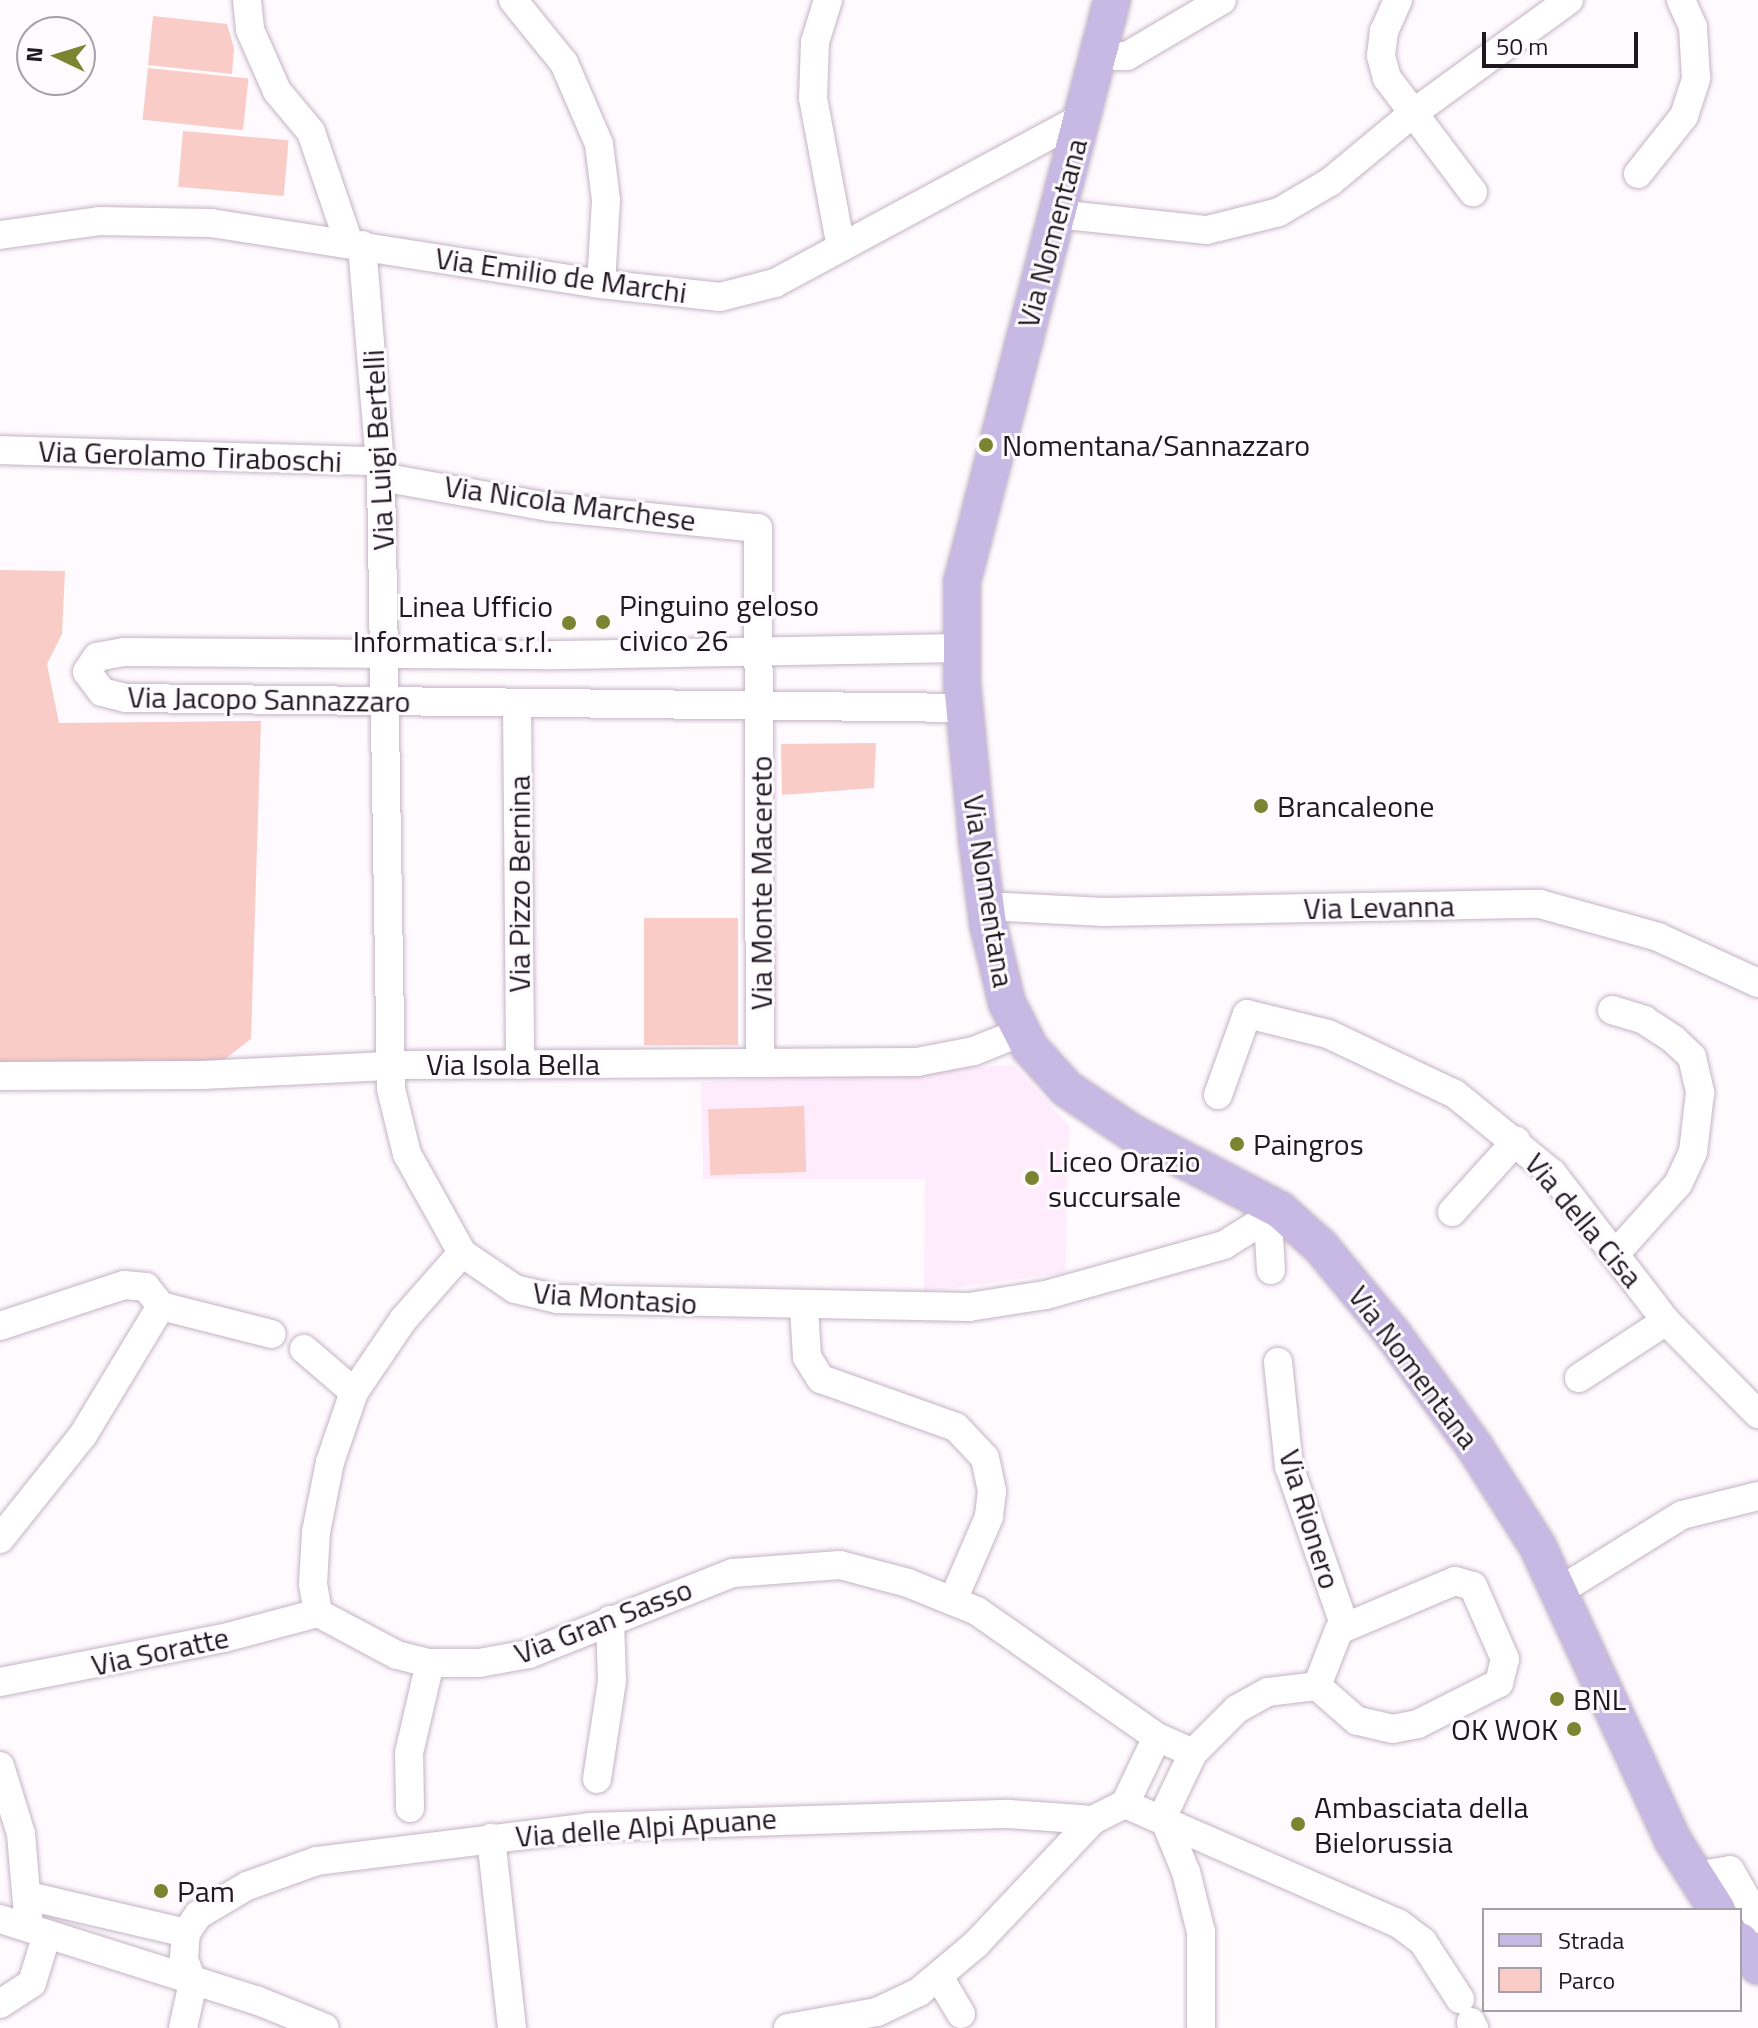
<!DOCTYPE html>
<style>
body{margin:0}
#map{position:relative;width:1758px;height:2028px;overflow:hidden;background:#fefafe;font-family:"Titillium Web",sans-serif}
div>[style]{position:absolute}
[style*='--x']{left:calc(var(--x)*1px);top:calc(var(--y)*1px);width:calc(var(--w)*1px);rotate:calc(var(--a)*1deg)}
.built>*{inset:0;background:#feecfd}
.green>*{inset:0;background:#faccc7;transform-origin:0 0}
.roads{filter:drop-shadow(0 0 2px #c4b3c3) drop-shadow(0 0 2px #c4b3c3)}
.minor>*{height:28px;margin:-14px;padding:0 14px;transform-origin:14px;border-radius:14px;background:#fff}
.major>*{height:36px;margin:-18px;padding:0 18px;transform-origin:18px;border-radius:18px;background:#c7b9e3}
.dots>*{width:22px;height:22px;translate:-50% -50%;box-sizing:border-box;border:4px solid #fefafe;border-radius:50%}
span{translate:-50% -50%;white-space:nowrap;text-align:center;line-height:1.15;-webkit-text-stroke:6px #fefafe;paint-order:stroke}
.street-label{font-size:30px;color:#1f191f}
.poi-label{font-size:30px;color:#1f191f}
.left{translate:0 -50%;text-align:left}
.right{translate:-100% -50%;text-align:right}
.legend{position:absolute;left:1482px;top:1908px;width:260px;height:104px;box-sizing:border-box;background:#fefafe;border:2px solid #a5a0a5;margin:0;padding:10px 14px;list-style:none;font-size:24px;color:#1f191f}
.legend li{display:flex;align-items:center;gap:16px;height:40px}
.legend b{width:40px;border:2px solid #a5a0a5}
.north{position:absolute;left:16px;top:16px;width:80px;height:80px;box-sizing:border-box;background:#fefafe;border:2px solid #a5a0a5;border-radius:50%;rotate:274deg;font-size:22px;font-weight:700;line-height:32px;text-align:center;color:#1f191f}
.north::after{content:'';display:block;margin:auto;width:28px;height:36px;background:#7b8430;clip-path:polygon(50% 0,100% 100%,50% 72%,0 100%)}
.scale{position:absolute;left:1482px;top:32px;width:156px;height:36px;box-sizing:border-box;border:4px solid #1f191f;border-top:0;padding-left:10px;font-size:24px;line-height:28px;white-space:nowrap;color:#1f191f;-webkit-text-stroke:6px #fefafe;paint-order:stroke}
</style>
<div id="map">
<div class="built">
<div style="clip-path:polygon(1014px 1065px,1069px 1126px,1065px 1273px,924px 1292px,925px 1179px,703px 1179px,701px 1082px)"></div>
</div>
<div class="green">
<div style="clip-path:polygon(153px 16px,227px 24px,234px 48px,232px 74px,148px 65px)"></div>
<div style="left:148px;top:68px;width:101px;height:52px;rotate:6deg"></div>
<div style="left:183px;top:131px;width:106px;height:56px;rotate:5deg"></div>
<div style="clip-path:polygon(0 570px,65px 571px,62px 634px,47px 664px,59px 723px,261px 721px,251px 1039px,216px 1066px,0 1064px)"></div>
<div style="clip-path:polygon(876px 743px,874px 788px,782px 795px,781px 744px)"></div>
<div style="left:738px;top:918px;width:127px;height:94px;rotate:90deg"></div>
<div style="left:804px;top:1106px;width:66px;height:96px;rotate:88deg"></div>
</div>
<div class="roads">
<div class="minor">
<div style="--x:247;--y:0;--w:30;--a:84"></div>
<div style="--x:250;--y:30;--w:67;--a:66.1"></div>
<div style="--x:277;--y:91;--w:53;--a:50.3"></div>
<div style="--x:311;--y:132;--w:117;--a:71.1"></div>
<div style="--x:513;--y:0;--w:81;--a:51"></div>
<div style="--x:564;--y:63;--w:88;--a:66.6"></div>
<div style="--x:599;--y:144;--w:56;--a:82.9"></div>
<div style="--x:606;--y:200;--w:84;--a:93.4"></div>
<div style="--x:828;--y:0;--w:44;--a:107.2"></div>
<div style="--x:815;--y:42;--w:56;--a:92"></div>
<div style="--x:813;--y:98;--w:152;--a:79.4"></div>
<div style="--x:1398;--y:0;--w:34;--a:114"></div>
<div style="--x:1384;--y:31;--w:25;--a:97"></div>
<div style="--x:1381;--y:56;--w:23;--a:75"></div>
<div style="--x:1387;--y:78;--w:143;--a:53"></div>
<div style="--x:1098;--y:56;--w:29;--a:0"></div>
<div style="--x:1127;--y:56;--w:110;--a:-30.5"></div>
<div style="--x:1638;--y:174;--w:74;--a:-51.6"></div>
<div style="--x:1684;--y:116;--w:40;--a:-72"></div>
<div style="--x:1696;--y:78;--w:51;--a:-93.4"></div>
<div style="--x:1693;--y:27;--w:30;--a:-114"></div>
<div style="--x:1057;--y:214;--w:151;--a:6.1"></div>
<div style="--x:1207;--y:230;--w:74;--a:-14"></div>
<div style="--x:1279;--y:212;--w:59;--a:-30.5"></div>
<div style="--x:1330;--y:182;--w:107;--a:-39.7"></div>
<div style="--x:1412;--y:114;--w:194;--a:-36"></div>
<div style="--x:0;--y:235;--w:100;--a:-8"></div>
<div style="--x:99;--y:221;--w:112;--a:1"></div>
<div style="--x:211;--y:223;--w:395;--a:8.9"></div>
<div style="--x:601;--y:284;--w:120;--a:6.2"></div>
<div style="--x:720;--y:297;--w:57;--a:-14.3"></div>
<div style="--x:775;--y:283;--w:349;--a:-28.3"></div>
<div style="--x:362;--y:245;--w:233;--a:85.3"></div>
<div style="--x:381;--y:477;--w:612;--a:89.06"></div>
<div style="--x:391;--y:1089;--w:67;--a:76.2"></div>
<div style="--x:407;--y:1154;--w:113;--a:60.9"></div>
<div style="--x:462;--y:1253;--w:64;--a:34.2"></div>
<div style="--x:515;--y:1289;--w:43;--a:13.4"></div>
<div style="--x:557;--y:1299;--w:412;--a:1.1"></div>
<div style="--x:969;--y:1307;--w:78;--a:-8.9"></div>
<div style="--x:1046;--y:1295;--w:185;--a:-15.7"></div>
<div style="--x:1224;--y:1245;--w:66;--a:-32"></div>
<div style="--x:0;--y:450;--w:381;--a:1.7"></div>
<div style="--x:381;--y:477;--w:172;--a:10.1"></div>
<div style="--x:550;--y:507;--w:209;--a:5.8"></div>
<div style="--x:758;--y:528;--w:535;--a:89.79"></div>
<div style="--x:961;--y:648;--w:417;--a:179"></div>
<div style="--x:544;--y:655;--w:420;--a:-179.6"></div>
<div style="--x:124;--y:652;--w:27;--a:170"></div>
<div style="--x:97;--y:657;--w:18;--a:124"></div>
<div style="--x:87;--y:672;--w:25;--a:53"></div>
<div style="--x:102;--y:692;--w:25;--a:14"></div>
<div style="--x:126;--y:698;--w:838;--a:0.68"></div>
<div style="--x:517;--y:703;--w:362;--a:89.5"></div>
<div style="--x:985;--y:906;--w:119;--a:2.9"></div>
<div style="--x:1104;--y:912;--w:436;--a:-1.1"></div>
<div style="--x:1540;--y:904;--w:123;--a:15.6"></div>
<div style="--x:1658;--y:937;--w:110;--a:24.7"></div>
<div style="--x:1612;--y:1010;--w:34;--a:17"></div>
<div style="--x:1644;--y:1020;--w:35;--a:33"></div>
<div style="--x:1673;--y:1039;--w:26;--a:43"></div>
<div style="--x:1692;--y:1057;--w:37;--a:77"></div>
<div style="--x:1700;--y:1093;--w:59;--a:96.8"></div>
<div style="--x:1693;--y:1152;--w:35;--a:115"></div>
<div style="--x:1678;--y:1184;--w:91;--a:131.9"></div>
<div style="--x:0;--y:1076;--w:202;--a:-0.3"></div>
<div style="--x:202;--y:1075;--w:201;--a:-2.8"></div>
<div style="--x:403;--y:1065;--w:514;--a:-0.33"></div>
<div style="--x:917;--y:1062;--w:58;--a:-10.9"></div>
<div style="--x:974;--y:1051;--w:51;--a:-22"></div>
<div style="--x:1218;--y:1095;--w:86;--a:-70.3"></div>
<div style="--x:1247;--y:1014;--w:83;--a:13.9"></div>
<div style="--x:1328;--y:1034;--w:140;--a:25.3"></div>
<div style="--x:1455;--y:1094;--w:125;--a:39.2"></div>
<div style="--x:1552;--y:1173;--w:187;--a:52.4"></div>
<div style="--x:1666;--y:1321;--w:131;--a:45.3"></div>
<div style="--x:1452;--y:1212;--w:96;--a:-48"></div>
<div style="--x:1268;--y:1220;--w:50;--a:86.6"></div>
<div style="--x:462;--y:1253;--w:89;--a:131.4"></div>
<div style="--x:403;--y:1320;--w:87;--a:124.2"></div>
<div style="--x:354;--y:1392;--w:74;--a:108.9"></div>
<div style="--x:330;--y:1462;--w:71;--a:101.3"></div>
<div style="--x:316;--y:1532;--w:52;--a:93.3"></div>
<div style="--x:313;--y:1584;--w:29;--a:80"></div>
<div style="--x:318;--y:1613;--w:89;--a:28"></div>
<div style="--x:397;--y:1655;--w:34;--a:14"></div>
<div style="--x:430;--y:1663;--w:49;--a:0"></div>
<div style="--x:479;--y:1663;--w:51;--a:-10.2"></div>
<div style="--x:529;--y:1654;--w:219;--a:-21.7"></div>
<div style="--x:733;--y:1573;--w:107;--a:-4.3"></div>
<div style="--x:840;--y:1565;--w:70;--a:14.8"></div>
<div style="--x:908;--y:1583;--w:74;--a:22.1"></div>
<div style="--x:977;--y:1611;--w:220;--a:35"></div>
<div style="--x:1157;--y:1737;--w:39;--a:24"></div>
<div style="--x:161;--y:1306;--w:114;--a:14.2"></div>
<div style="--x:804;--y:1308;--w:49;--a:86.5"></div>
<div style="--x:807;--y:1357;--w:26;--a:58"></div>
<div style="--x:821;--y:1379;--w:143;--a:19.6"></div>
<div style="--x:956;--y:1427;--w:42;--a:46.9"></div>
<div style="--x:985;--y:1458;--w:34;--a:78"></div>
<div style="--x:992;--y:1491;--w:26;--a:97"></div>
<div style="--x:989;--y:1517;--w:90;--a:113.4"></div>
<div style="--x:0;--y:1326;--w:131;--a:-18.3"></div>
<div style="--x:124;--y:1285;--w:22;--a:5"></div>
<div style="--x:146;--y:1287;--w:24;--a:52"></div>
<div style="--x:304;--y:1349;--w:66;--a:40.7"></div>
<div style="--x:1278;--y:1362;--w:105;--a:84"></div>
<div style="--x:1289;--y:1466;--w:170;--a:70.8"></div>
<div style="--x:1579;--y:1378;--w:104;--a:-33.2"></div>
<div style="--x:0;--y:1539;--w:133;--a:-51.4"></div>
<div style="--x:83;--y:1435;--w:151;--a:-58.8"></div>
<div style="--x:1455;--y:1581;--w:19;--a:16"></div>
<div style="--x:1473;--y:1586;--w:80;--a:66.3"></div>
<div style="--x:1505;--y:1659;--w:25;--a:104"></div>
<div style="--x:1499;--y:1683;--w:91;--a:153.2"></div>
<div style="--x:1418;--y:1724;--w:25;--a:169"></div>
<div style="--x:1393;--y:1729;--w:37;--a:-167"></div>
<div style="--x:1357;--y:1721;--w:53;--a:-138.8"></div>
<div style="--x:1317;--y:1686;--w:60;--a:-68.6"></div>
<div style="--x:1339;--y:1630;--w:126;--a:-22.9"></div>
<div style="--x:1561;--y:1590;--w:142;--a:-31.8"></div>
<div style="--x:1682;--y:1515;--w:78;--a:-14"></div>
<div style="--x:0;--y:1682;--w:228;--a:-11.1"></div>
<div style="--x:224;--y:1638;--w:97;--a:-14.9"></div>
<div style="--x:0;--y:1766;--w:71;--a:72.8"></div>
<div style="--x:21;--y:1834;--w:94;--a:85.1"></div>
<div style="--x:597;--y:1779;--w:99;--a:-81.3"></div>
<div style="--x:612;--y:1681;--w:61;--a:-91.9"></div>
<div style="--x:1125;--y:1804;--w:298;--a:23.6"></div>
<div style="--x:1398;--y:1923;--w:31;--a:37"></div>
<div style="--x:1423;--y:1942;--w:68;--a:57"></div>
<div style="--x:1125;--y:1804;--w:74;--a:-64.5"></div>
<div style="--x:410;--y:1808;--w:55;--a:-91"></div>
<div style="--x:409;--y:1753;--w:92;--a:-76.9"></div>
<div style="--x:1163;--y:1816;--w:61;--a:67.7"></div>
<div style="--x:1186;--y:1872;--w:62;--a:76"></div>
<div style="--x:1201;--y:1932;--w:96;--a:90"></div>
<div style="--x:1163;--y:1816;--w:70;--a:-64.5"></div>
<div style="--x:1193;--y:1753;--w:62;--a:-45"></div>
<div style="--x:1237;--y:1709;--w:35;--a:-29"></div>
<div style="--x:1268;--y:1692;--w:49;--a:-7"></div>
<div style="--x:491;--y:1838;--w:191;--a:83.7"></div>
<div style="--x:1694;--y:1876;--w:36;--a:-9"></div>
<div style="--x:1730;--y:1870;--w:56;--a:60.3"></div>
<div style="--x:28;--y:1896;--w:162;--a:13.2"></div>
<div style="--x:0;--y:1919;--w:269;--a:17.6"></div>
<div style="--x:256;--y:2000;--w:74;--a:22.1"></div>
<div style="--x:939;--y:1977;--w:43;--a:59.3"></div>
<div style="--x:193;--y:1983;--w:26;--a:-111"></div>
<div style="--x:184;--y:1959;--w:26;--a:-86"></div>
<div style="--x:186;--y:1933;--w:22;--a:-56"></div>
<div style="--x:198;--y:1915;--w:57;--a:-30.6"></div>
<div style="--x:247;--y:1886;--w:74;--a:-19.7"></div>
<div style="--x:317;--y:1861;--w:275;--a:-7.1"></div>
<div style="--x:590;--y:1827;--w:419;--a:-1.8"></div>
<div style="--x:1009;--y:1814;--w:84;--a:4.1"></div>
<div style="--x:1093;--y:1820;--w:36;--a:-27"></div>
<div style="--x:0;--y:2004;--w:38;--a:-33"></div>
<div style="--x:32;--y:1983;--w:51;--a:-73"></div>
<div style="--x:1471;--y:2022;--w:7;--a:63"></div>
<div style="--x:183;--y:2028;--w:46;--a:-77.5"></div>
<div style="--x:788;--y:2028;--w:90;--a:-10.2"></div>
<div style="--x:877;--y:2012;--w:47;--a:-25.5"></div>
<div style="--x:919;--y:1992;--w:75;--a:-40.1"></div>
<div style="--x:976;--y:1944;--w:170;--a:-46.7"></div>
</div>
<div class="major">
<div style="--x:1112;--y:0;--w:601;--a:104.45"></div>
<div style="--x:962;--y:582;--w:101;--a:90"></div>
<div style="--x:962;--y:683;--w:158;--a:84.5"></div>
<div style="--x:977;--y:840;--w:85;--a:82.5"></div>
<div style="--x:988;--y:924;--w:81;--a:76.5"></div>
<div style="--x:1007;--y:1003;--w:51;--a:62.9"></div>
<div style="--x:1030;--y:1048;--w:55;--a:47.9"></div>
<div style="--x:1067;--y:1089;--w:81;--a:33.9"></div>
<div style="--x:1134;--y:1134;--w:165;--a:27.5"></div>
<div style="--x:1280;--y:1210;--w:55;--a:42.1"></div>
<div style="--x:1321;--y:1247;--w:112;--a:50.5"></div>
<div style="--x:1392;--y:1333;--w:140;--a:54"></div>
<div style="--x:1474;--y:1446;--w:120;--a:57.6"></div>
<div style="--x:1538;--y:1547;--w:321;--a:65.3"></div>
<div style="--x:1672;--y:1839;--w:84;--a:57.6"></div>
<div style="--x:1740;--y:1941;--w:31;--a:54"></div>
</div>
</div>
<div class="dots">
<div style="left:986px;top:445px;background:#7b8430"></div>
<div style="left:603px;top:622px;background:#7b8430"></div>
<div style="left:569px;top:623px;background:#7b8430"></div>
<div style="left:1261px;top:806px;background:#7b8430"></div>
<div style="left:1237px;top:1144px;background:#7b8430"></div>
<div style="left:1032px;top:1178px;background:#7b8430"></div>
<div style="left:1557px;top:1699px;background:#7b8430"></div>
<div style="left:1574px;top:1729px;background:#7b8430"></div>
<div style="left:1298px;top:1824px;background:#7b8430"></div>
<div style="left:161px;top:1891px;background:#7b8430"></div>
</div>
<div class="street-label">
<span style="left:1052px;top:233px;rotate:-75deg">Via Nomentana</span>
<span style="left:561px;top:275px;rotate:8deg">Via Emilio de Marchi</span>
<span style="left:378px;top:450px;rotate:-93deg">Via Luigi Bertelli</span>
<span style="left:190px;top:456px;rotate:2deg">Via Gerolamo Tiraboschi</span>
<span style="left:570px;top:503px;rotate:8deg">Via Nicola Marchese</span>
<span style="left:269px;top:699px;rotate:1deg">Via Jacopo Sannazzaro</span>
<span style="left:761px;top:883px;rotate:-90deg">Via Monte Macereto</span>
<span style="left:519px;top:884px;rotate:-90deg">Via Pizzo Bernina</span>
<span style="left:989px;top:891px;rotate:81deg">Via Nomentana</span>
<span style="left:1379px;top:907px;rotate:-1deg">Via Levanna</span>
<span style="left:513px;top:1064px">Via Isola Bella</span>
<span style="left:1584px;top:1220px;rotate:50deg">Via della Cisa</span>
<span style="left:615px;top:1298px;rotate:4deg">Via Montasio</span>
<span style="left:1414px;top:1367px;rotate:53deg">Via Nomentana</span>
<span style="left:1310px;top:1519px;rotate:73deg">Via Rionero</span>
<span style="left:603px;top:1621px;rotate:-21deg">Via Gran Sasso</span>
<span style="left:160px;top:1651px;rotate:-12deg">Via Soratte</span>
<span style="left:646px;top:1827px;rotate:-4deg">Via delle Alpi Apuane</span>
</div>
<div class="poi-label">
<span class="left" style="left:1002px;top:445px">Nomentana/Sannazzaro</span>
<span class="left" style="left:619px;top:622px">Pinguino geloso<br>civico 26</span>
<span class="right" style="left:553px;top:623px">Linea Ufficio<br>Informatica s.r.l.</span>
<span class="left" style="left:1277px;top:806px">Brancaleone</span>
<span class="left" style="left:1253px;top:1144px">Paingros</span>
<span class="left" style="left:1048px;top:1178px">Liceo Orazio<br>succursale</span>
<span class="left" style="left:1573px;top:1699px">BNL</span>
<span class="right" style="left:1558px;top:1729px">OK WOK</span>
<span class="left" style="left:1314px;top:1824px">Ambasciata della<br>Bielorussia</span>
<span class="left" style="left:177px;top:1891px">Pam</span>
</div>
<ul class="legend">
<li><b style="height:10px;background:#c7b9e3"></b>Strada</li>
<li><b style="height:22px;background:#faccc7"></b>Parco</li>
</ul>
<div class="north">N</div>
<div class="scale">50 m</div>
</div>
